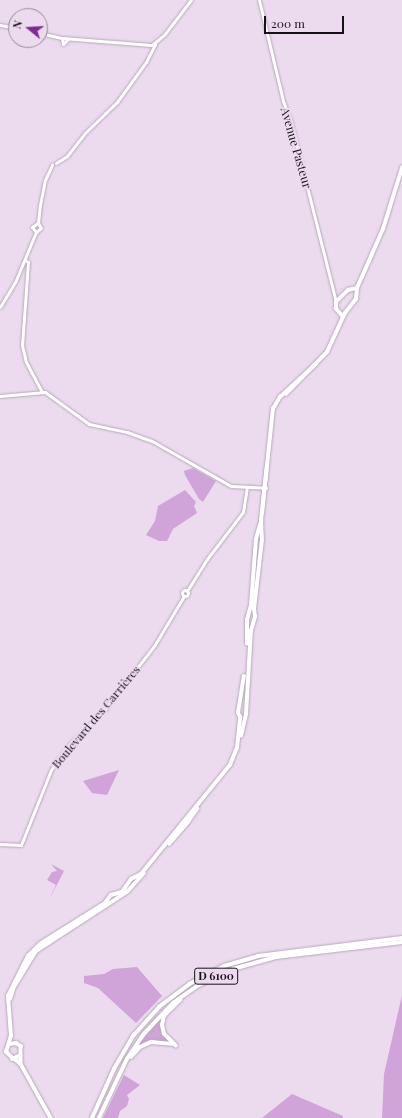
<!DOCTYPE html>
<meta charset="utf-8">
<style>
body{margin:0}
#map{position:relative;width:402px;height:1118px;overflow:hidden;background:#ecdbef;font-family:"Playfair Display",serif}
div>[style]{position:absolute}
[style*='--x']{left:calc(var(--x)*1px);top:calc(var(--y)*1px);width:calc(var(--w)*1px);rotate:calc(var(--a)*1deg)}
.green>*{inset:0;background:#d0a3d9}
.roads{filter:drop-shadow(0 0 1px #b7a7ba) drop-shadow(0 0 1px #b7a7ba)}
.tertiary>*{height:3px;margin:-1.5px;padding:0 1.5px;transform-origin:1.5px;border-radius:1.5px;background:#fff}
.tertiary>.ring{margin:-1.5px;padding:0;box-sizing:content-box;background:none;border:3px solid #fff;border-radius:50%}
.secondary>*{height:3.5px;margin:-1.75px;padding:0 1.75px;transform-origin:1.75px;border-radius:1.75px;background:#fff}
.primary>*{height:3.5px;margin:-1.75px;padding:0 1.75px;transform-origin:1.75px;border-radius:1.75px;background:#fff}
span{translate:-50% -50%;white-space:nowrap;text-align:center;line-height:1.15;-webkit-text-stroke:4px #ecdbef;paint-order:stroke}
.shield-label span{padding:1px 3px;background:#ecdbef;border:1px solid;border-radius:3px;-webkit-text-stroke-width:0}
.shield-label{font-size:11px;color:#161017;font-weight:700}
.street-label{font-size:12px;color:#161017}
.north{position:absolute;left:8px;top:8px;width:40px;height:40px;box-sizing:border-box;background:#ecdbef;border:1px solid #968a99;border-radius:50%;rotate:288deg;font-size:11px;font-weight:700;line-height:16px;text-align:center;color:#161017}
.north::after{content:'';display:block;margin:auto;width:14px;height:18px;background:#832995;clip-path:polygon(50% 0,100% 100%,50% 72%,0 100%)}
.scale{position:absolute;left:264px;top:16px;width:80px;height:18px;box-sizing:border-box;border:2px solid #161017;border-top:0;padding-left:5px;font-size:12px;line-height:14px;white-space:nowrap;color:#161017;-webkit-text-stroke:3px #ecdbef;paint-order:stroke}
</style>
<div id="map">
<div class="green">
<div style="clip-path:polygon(193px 468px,216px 481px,203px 502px,199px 499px,185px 475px,184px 471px)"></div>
<div style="clip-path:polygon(185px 490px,196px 502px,194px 506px,197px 513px,173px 529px,167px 541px,159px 541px,146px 535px,155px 521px,158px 506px)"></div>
<div style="clip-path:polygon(119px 770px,107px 795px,92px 793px,83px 781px)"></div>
<div style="clip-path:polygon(51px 864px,64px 871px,49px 900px,56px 885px,47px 880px,52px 872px,57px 871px)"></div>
<div style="clip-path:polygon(137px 967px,162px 996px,136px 1023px,98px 988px,84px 983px,84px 976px,104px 974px,113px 969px)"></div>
<div style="clip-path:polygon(402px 995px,402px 1118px,382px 1118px,384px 1074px)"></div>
<div style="clip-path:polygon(162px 1015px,161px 1030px,168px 1041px,149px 1041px,136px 1048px)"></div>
<div style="clip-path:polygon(124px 1075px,140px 1085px,127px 1095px,129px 1099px,127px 1106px,120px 1111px,118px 1118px,103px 1118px)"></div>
<div style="clip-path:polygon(292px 1094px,343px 1116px,343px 1118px,262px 1118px)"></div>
</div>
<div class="roads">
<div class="tertiary">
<div style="--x:259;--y:0;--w:104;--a:76.6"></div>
<div style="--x:283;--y:101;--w:23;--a:70"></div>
<div style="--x:291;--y:123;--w:185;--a:75.9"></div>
<div style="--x:0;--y:25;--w:16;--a:11"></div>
<div style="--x:40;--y:33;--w:23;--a:13"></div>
<div style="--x:62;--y:38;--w:90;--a:4.4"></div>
<div style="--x:152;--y:45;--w:16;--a:-40"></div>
<div style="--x:164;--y:35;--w:44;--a:-52.4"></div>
<div style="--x:62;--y:38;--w:6;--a:81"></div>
<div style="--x:63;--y:44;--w:7;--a:-45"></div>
<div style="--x:56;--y:163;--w:13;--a:-32"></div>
<div style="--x:67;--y:156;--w:29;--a:-52"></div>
<div style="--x:85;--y:133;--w:45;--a:-44.1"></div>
<div style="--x:117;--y:102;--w:49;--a:-54.1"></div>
<div style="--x:146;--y:62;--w:20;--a:-63"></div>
<div style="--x:36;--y:232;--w:6;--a:-39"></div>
<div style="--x:41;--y:228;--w:6;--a:-121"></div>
<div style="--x:38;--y:223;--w:18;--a:-84"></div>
<div style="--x:40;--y:205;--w:25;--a:-79"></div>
<div style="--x:45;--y:180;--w:17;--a:-65"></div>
<div style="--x:36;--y:232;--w:6;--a:-129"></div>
<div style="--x:32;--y:227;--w:7;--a:-34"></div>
<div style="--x:25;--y:260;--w:4;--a:34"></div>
<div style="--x:28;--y:262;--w:83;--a:94.1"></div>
<div style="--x:22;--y:345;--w:17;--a:77"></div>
<div style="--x:26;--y:362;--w:34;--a:62"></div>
<div style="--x:0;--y:307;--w:31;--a:-59"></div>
<div style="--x:16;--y:280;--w:52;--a:-67.4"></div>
<div style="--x:0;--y:396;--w:45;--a:-5.1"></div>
<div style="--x:45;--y:392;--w:54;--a:36"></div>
<div style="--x:89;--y:424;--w:39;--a:12"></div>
<div style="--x:127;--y:432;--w:27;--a:20"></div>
<div style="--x:152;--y:441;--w:91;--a:29.7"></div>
<div style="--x:231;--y:486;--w:35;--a:3"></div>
<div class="ring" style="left:182px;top:590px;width:3px;height:3px"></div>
<div style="--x:187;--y:591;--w:38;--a:-58"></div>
<div style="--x:207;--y:559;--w:59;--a:-52.5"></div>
<div style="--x:243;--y:512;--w:24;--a:-81"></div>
<div style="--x:0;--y:844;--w:21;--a:3"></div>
<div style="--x:21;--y:845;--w:81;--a:-68.2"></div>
<div style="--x:51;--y:770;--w:29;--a:-55"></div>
<div style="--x:68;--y:746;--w:52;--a:-45"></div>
<div style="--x:105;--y:709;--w:80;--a:-52.1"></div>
<div style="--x:154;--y:646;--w:58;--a:-59"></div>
</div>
<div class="secondary">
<div style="--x:343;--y:317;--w:11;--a:-131"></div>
<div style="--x:336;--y:309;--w:7;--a:-90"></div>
<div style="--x:336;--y:302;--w:17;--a:-45"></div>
<div style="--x:348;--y:290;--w:9;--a:-13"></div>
<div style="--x:357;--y:288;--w:12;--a:-66"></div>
<div style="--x:362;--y:277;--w:52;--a:-66.4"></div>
<div style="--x:383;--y:229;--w:64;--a:-72.7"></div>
<div style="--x:286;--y:394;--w:59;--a:-45.7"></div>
<div style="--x:327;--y:352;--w:43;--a:-65.2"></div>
<div style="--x:345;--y:313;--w:18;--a:-52"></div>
<div style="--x:356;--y:299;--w:11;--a:-85"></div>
<div style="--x:262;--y:513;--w:105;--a:-84"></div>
<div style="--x:273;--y:409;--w:14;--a:-60"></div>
<div style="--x:280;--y:397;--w:49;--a:-42.5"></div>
<div style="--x:247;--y:644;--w:24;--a:-90"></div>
<div style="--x:247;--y:620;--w:16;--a:-75"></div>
<div style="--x:251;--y:605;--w:66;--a:-85.7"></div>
<div style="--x:256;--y:539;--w:19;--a:-74"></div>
<div style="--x:261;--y:521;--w:56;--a:-83.9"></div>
<div style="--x:240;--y:717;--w:4;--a:-117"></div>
<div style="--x:238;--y:713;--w:37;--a:-81"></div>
<div style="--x:241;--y:736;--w:23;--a:-77"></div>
<div style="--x:246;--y:714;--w:83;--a:-86.6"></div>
<div style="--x:251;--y:631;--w:15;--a:-74"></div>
<div style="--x:255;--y:617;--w:8;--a:-97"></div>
<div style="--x:254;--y:609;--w:69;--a:-83.4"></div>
<div style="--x:262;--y:540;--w:19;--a:-93"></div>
<div style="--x:188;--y:822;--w:16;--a:-55"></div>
<div style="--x:169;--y:844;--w:29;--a:-49"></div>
<div style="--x:10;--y:999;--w:13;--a:-72"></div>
<div style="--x:14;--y:987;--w:42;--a:-58.6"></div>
<div style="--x:36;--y:951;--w:108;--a:-33"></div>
<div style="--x:127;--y:892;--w:25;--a:-48"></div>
<div style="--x:9;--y:1044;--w:7;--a:-8"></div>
<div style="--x:16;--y:1043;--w:6;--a:31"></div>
<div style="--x:21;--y:1046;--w:18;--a:90"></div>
<div style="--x:20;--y:1056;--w:8;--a:157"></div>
<div style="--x:13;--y:1059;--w:10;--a:-135"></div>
<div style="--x:6;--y:1052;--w:17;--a:-73"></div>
<div style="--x:11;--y:1036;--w:40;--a:-94.3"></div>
<div style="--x:8;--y:996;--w:45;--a:-63.4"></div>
<div style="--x:28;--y:956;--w:17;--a:-45"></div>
<div style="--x:40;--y:944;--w:77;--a:-32.2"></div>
<div style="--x:105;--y:903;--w:10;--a:-53"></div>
<div style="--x:111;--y:895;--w:11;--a:-15"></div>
<div style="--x:122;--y:892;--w:16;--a:-55"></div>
<div style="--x:131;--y:879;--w:11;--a:-27"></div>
<div style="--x:141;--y:874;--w:141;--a:-50.8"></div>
<div style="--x:230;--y:765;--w:18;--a:-68"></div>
<div style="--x:237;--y:748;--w:31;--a:-84"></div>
<div style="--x:15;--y:1059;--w:8;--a:40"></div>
<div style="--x:21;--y:1064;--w:62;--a:60.9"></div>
</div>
<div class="primary">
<div style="--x:176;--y:1046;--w:17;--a:-135"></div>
<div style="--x:164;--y:1034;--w:9;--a:-103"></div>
<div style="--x:162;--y:1025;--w:9;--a:-77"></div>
<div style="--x:164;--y:1016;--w:23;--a:-45"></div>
<div style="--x:131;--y:1057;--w:13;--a:-48"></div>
<div style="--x:140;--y:1047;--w:12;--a:-24"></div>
<div style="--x:151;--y:1042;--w:21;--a:5"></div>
<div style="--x:92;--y:1118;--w:54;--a:-65.8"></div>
<div style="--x:114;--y:1069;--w:39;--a:-60"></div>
<div style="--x:134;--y:1035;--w:38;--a:-48"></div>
<div style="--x:159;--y:1007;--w:38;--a:-37"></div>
<div style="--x:189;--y:984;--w:39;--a:-27"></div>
<div style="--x:224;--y:966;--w:35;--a:-16"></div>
<div style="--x:258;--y:956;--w:145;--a:-7.1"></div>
<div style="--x:99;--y:1118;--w:65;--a:-64.6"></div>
<div style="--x:127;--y:1059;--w:30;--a:-56"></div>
<div style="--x:144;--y:1034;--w:42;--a:-46.9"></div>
<div style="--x:173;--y:1003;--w:29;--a:-35"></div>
<div style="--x:197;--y:986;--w:40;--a:-25"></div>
<div style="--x:233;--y:969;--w:45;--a:-15.6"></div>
<div style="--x:276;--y:957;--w:127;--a:-6.8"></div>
</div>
</div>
<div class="shield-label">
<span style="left:216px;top:976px">D 6100</span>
</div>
<div class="street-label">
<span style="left:296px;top:148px;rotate:74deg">Avenue Pasteur</span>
<span style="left:96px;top:717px;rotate:-50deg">Boulevard des Carrières</span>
</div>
<div class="north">N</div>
<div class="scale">200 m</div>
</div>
